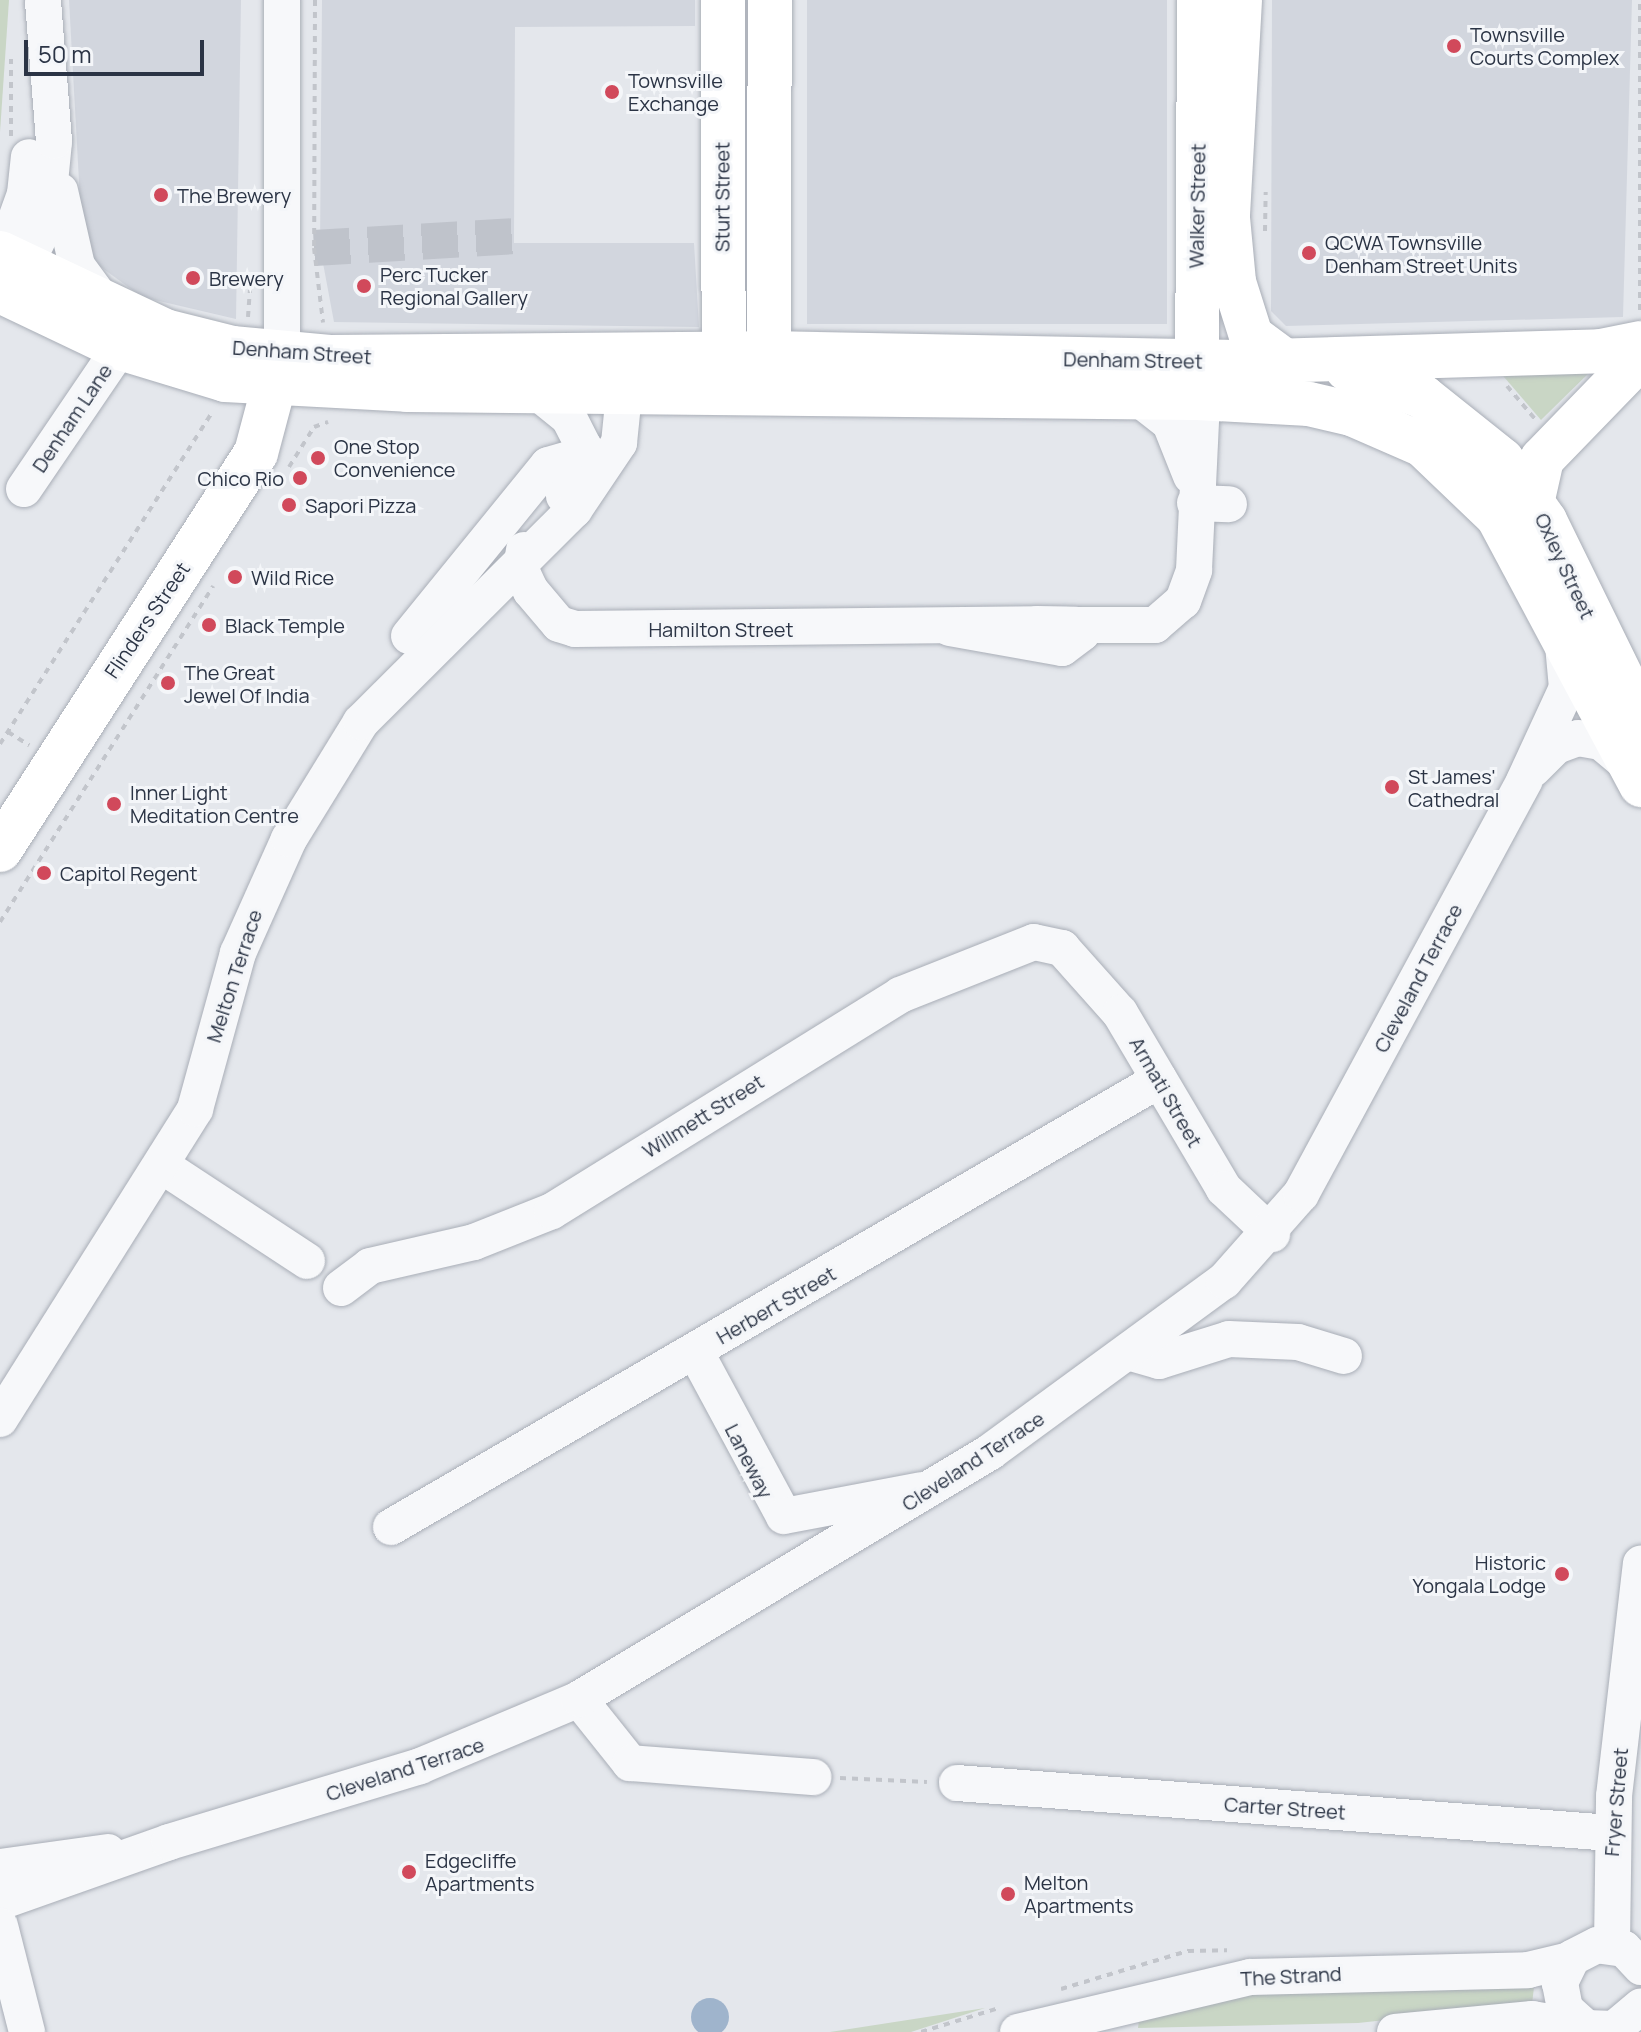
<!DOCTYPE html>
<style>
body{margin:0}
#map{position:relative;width:1641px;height:2032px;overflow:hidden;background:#e4e7ec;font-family:Manrope,sans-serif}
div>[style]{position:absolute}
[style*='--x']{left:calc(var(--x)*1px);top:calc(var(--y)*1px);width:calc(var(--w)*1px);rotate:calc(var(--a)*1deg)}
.built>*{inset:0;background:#d2d6de;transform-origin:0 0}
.green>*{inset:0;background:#c9d6c5}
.water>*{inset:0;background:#9fb4cc}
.round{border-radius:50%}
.minor-tunnel>*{height:36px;margin-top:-18px;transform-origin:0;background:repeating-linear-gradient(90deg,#bfc3cb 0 36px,transparent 0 54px)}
.path>*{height:4px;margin-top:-2px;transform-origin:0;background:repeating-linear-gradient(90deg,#c2c5cb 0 6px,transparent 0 12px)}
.roads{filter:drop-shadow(0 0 2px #a9aeb7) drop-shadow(0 0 2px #a9aeb7)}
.minor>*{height:36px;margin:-18px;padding:0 18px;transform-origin:18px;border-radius:18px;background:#f7f8fa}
.major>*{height:44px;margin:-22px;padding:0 22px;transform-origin:22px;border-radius:22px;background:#fff}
.dots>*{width:22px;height:22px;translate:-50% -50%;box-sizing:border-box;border:4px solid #f4f6f9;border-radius:50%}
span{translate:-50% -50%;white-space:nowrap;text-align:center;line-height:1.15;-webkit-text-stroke:6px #f4f6f9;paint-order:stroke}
.poi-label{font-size:20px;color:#2b3445}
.left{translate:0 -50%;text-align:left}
.right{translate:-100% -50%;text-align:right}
.street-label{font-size:20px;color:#2b3445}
.scale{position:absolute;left:24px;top:40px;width:180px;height:36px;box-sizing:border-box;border:4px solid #2b3445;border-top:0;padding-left:10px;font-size:24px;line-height:28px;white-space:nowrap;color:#2b3445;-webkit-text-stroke:6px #f4f6f9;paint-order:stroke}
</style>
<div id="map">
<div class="built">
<div style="clip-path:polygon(69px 0,241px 0,236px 319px,142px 297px,83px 254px)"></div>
<div style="clip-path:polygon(322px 0,695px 0,695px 26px,515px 27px,514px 237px,514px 243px,694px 243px,699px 327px,334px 322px,320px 247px)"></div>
<div style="left:807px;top:0;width:360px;height:324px"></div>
<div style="clip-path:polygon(1272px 0,1632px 0,1623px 317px,1286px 326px,1271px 311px)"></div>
</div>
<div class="green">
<div style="clip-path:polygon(0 0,9px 0,0 132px)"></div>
<div style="clip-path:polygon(1596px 366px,1541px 420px,1498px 370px)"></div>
<div style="clip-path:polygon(1535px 1979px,1532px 2004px,1358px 2023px,1138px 2028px,1140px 2013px,1239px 1989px)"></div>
<div style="clip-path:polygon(985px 2008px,911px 2032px,830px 2032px)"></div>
</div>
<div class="water">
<div class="round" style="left:691px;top:1998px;width:38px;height:38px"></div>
</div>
<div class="minor-tunnel">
<div style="--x:314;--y:248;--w:200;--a:-3.4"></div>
</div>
<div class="path">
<div style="--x:315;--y:0;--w:248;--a:90.2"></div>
<div style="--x:314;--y:248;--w:75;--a:83.1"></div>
<div style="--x:11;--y:136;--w:77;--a:-90"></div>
<div style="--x:1265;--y:231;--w:39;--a:-89"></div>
<div style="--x:1640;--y:310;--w:310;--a:-90"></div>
<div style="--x:248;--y:317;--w:27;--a:-86"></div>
<div style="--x:1507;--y:386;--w:43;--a:49.7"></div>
<div style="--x:289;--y:467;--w:47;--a:-58"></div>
<div style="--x:314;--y:427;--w:15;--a:-20"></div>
<div style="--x:8;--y:732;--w:25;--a:32"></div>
<div style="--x:0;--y:744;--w:394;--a:-57.4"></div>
<div style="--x:0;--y:922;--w:398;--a:-57.6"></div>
<div style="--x:840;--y:1778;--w:87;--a:2.6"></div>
<div style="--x:1061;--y:1989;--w:133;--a:-16.7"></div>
<div style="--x:1188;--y:1951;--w:39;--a:-1"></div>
<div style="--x:921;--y:2032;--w:82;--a:-17.1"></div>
</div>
<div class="roads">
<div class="minor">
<div style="--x:60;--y:191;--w:77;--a:77.2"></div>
<div style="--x:77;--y:266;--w:47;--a:53.6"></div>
<div style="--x:3;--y:255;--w:65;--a:-70.2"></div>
<div style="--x:25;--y:194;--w:37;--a:-84"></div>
<div style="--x:25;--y:266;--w:48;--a:-64"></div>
<div style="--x:46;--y:223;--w:82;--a:-84.4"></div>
<div style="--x:54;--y:141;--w:141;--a:-94.5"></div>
<div style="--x:282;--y:353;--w:353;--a:-90"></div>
<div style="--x:537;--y:392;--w:41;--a:39.1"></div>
<div style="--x:569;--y:418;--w:33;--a:63"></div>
<div style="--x:584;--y:447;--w:53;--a:112.2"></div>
<div style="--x:1138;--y:398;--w:41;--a:38"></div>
<div style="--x:1170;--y:423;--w:57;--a:68.4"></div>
<div style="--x:24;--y:489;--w:171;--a:-55.8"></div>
<div style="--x:1195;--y:503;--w:34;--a:2"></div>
<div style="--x:524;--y:550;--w:20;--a:99"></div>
<div style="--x:521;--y:570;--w:23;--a:65"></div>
<div style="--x:531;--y:591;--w:43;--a:49.7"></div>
<div style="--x:559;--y:624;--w:17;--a:17"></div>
<div style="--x:575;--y:629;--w:462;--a:-0.6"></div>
<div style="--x:1037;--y:624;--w:39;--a:1"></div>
<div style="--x:1076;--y:625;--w:10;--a:53"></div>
<div style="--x:1082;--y:633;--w:25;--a:143"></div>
<div style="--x:1062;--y:648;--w:114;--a:-169.9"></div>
<div style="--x:1076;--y:625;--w:79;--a:0"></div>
<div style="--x:1155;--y:625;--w:37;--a:-41"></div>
<div style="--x:1183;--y:601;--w:33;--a:-70"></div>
<div style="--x:1194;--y:570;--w:171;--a:-87.3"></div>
<div style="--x:409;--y:636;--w:220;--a:-50.9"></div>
<div style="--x:548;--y:465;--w:37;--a:-16"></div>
<div style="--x:584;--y:455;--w:18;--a:29"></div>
<div style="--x:1533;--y:769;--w:33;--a:-45"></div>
<div style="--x:1556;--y:746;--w:23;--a:-20"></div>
<div style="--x:1578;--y:738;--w:23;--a:10"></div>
<div style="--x:1601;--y:742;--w:30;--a:40"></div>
<div style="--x:164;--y:1167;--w:171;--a:33.3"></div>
<div style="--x:341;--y:1288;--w:36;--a:-37"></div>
<div style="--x:370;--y:1266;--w:107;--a:-13"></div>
<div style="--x:474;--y:1242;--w:84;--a:-21.7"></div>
<div style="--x:552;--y:1211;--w:410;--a:-31.8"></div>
<div style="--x:900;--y:995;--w:144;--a:-21.6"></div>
<div style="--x:1034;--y:942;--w:29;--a:12"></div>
<div style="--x:1062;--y:948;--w:87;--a:48.3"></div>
<div style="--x:1120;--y:1013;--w:204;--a:59.4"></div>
<div style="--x:1224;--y:1189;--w:66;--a:43.2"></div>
<div style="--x:695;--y:1351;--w:187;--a:61.7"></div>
<div style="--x:784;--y:1516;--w:139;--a:-10.7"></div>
<div style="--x:1131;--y:1353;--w:29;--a:16"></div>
<div style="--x:1159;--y:1361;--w:73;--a:-17.4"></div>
<div style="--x:1229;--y:1339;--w:69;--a:2.5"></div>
<div style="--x:1298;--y:1342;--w:48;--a:16.9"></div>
<div style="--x:0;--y:1419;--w:366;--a:-57.8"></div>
<div style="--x:195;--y:1109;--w:162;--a:-74.6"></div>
<div style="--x:238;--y:953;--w:125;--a:-65.9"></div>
<div style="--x:289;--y:839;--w:137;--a:-58.4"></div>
<div style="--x:361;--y:722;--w:301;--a:-44.9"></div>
<div style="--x:574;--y:510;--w:81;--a:-56.1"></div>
<div style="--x:619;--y:443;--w:49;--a:-84.2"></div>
<div style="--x:391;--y:1527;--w:889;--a:-30.2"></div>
<div style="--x:579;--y:1699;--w:82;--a:51.4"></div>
<div style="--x:630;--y:1763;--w:184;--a:4.4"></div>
<div style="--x:957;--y:1783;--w:657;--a:4.37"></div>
<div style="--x:0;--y:1867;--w:109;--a:-7.9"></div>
<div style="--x:0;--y:1902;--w:179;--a:-19.5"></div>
<div style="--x:169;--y:1842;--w:262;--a:-16.8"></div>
<div style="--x:420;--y:1766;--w:173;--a:-22.8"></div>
<div style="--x:579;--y:1699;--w:480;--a:-31"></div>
<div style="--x:990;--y:1452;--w:290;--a:-36.2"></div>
<div style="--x:1224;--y:1281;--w:116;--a:-48.5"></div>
<div style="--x:1301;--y:1194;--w:469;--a:-61.6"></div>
<div style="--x:1524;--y:781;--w:102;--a:-65.2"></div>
<div style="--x:1567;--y:688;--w:43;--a:-95.3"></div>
<div style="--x:0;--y:1926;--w:109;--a:75.7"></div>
<div style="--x:1612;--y:1945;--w:149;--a:-89.2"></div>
<div style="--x:1614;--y:1796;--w:234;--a:-83.4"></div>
<div style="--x:1641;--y:1967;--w:25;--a:-133"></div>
<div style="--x:1624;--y:1949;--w:27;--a:-172"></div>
<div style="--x:1597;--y:1945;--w:28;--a:153"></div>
<div style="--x:1572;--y:1958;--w:28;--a:116"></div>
<div style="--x:1560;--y:1983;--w:26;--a:79"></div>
<div style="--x:1565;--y:2009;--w:28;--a:42"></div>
<div style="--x:1586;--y:2028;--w:28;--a:2"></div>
<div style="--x:1614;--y:2029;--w:35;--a:-40"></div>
<div style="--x:1018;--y:2032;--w:238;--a:-13.3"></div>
<div style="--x:1250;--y:1977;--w:278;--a:-1.4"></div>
<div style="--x:1528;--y:1970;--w:43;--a:-13.4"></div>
<div style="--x:1395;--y:2032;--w:138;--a:-5.4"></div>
<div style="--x:1532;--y:2019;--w:55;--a:9.5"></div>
</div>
<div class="major">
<div style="--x:723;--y:0;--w:383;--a:89.9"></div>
<div style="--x:1240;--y:0;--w:218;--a:93.2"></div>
<div style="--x:1228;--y:218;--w:64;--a:84.6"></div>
<div style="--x:1234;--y:282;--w:57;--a:72.5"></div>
<div style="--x:1251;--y:336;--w:42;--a:36.3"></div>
<div style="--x:0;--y:253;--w:183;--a:25.3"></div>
<div style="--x:165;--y:331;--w:69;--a:14.2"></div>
<div style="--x:232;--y:348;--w:98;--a:5.2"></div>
<div style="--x:330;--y:357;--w:438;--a:-0.5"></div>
<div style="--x:768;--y:353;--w:469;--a:1.1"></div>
<div style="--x:1237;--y:362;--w:364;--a:-1.7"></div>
<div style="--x:1601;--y:351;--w:41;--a:-11.3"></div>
<div style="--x:0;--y:291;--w:133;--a:25.4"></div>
<div style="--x:120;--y:348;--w:110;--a:16.9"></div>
<div style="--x:225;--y:380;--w:182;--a:3.1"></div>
<div style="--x:407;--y:390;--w:790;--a:0.58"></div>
<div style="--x:1197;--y:398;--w:112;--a:3.1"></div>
<div style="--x:1309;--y:404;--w:44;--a:13.1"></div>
<div style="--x:1352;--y:414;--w:77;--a:23.6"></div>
<div style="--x:1423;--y:445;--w:104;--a:43.8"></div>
<div style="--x:1498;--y:517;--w:304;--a:61.9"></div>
<div style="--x:1347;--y:369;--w:81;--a:20.2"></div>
<div style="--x:1423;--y:397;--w:101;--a:38.6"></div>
<div style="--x:1502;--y:460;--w:75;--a:54.8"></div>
<div style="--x:1545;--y:521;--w:218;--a:63.9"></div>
<div style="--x:769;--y:383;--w:383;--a:-89.9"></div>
<div style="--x:1197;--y:392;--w:392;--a:-89.7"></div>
<div style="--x:1533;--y:499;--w:41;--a:-77.3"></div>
<div style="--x:1542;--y:459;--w:142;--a:-45.9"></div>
<div style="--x:0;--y:850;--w:472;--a:-57.2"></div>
<div style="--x:256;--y:453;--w:101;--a:-75.1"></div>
</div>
</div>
<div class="dots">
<div style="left:1454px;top:46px;background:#d1495b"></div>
<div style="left:612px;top:92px;background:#d1495b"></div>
<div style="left:161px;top:195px;background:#d1495b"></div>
<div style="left:1309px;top:253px;background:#d1495b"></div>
<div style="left:193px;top:278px;background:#d1495b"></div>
<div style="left:364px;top:286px;background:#d1495b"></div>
<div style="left:318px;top:458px;background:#d1495b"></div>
<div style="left:300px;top:478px;background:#d1495b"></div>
<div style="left:289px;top:505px;background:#d1495b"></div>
<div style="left:235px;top:577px;background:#d1495b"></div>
<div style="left:209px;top:625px;background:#d1495b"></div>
<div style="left:168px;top:683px;background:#d1495b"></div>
<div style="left:1392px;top:787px;background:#d1495b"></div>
<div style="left:114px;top:804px;background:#d1495b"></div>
<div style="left:44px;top:873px;background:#d1495b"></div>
<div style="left:1562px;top:1574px;background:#d1495b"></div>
<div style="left:409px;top:1872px;background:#d1495b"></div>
<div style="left:1008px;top:1894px;background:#d1495b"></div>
</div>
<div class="poi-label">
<span class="left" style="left:1470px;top:46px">Townsville<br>Courts Complex</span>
<span class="left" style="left:628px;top:92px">Townsville<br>Exchange</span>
<span class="left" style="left:177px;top:195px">The Brewery</span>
<span class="left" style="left:1325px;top:254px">QCWA Townsville<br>Denham Street Units</span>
<span class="left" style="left:380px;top:286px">Perc Tucker<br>Regional Gallery</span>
<span class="left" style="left:209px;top:278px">Brewery</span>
<span class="left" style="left:334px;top:458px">One Stop<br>Convenience</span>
<span class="right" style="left:284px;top:478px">Chico Rio</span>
<span class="left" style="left:305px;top:505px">Sapori Pizza</span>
<span class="left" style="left:251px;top:577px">Wild Rice</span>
<span class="left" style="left:225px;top:625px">Black Temple</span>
<span class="left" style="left:184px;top:684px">The Great<br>Jewel Of India</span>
<span class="left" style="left:1408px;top:788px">St James'<br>Cathedral</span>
<span class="left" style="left:130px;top:804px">Inner Light<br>Meditation Centre</span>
<span class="left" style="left:60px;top:873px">Capitol Regent</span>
<span class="right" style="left:1546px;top:1574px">Historic<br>Yongala Lodge</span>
<span class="left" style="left:425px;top:1872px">Edgecliffe<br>Apartments</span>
<span class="left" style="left:1024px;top:1894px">Melton<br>Apartments</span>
</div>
<div class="street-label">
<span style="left:722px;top:197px;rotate:-90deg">Sturt Street</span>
<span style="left:1197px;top:206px;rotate:-89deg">Walker Street</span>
<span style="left:302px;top:352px;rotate:4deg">Denham Street</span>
<span style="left:1133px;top:360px;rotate:1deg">Denham Street</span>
<span style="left:72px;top:418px;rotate:-56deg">Denham Lane</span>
<span style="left:1565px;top:566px;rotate:65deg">Oxley Street</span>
<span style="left:147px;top:620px;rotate:-56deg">Flinders Street</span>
<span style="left:721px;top:629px">Hamilton Street</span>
<span style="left:234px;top:976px;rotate:-72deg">Melton Terrace</span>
<span style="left:1418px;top:978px;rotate:-62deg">Cleveland Terrace</span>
<span style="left:1166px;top:1092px;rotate:60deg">Armati Street</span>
<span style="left:703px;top:1116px;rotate:-32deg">Willmett Street</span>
<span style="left:776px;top:1305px;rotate:-30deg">Herbert Street</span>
<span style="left:749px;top:1461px;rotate:63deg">Laneway</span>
<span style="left:973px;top:1461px;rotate:-33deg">Cleveland Terrace</span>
<span style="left:405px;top:1769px;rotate:-18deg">Cleveland Terrace</span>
<span style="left:1616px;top:1802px;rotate:-85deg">Fryer Street</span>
<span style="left:1285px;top:1808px;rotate:4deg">Carter Street</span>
<span style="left:1291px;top:1976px;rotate:-3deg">The Strand</span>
</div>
<div class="scale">50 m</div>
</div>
